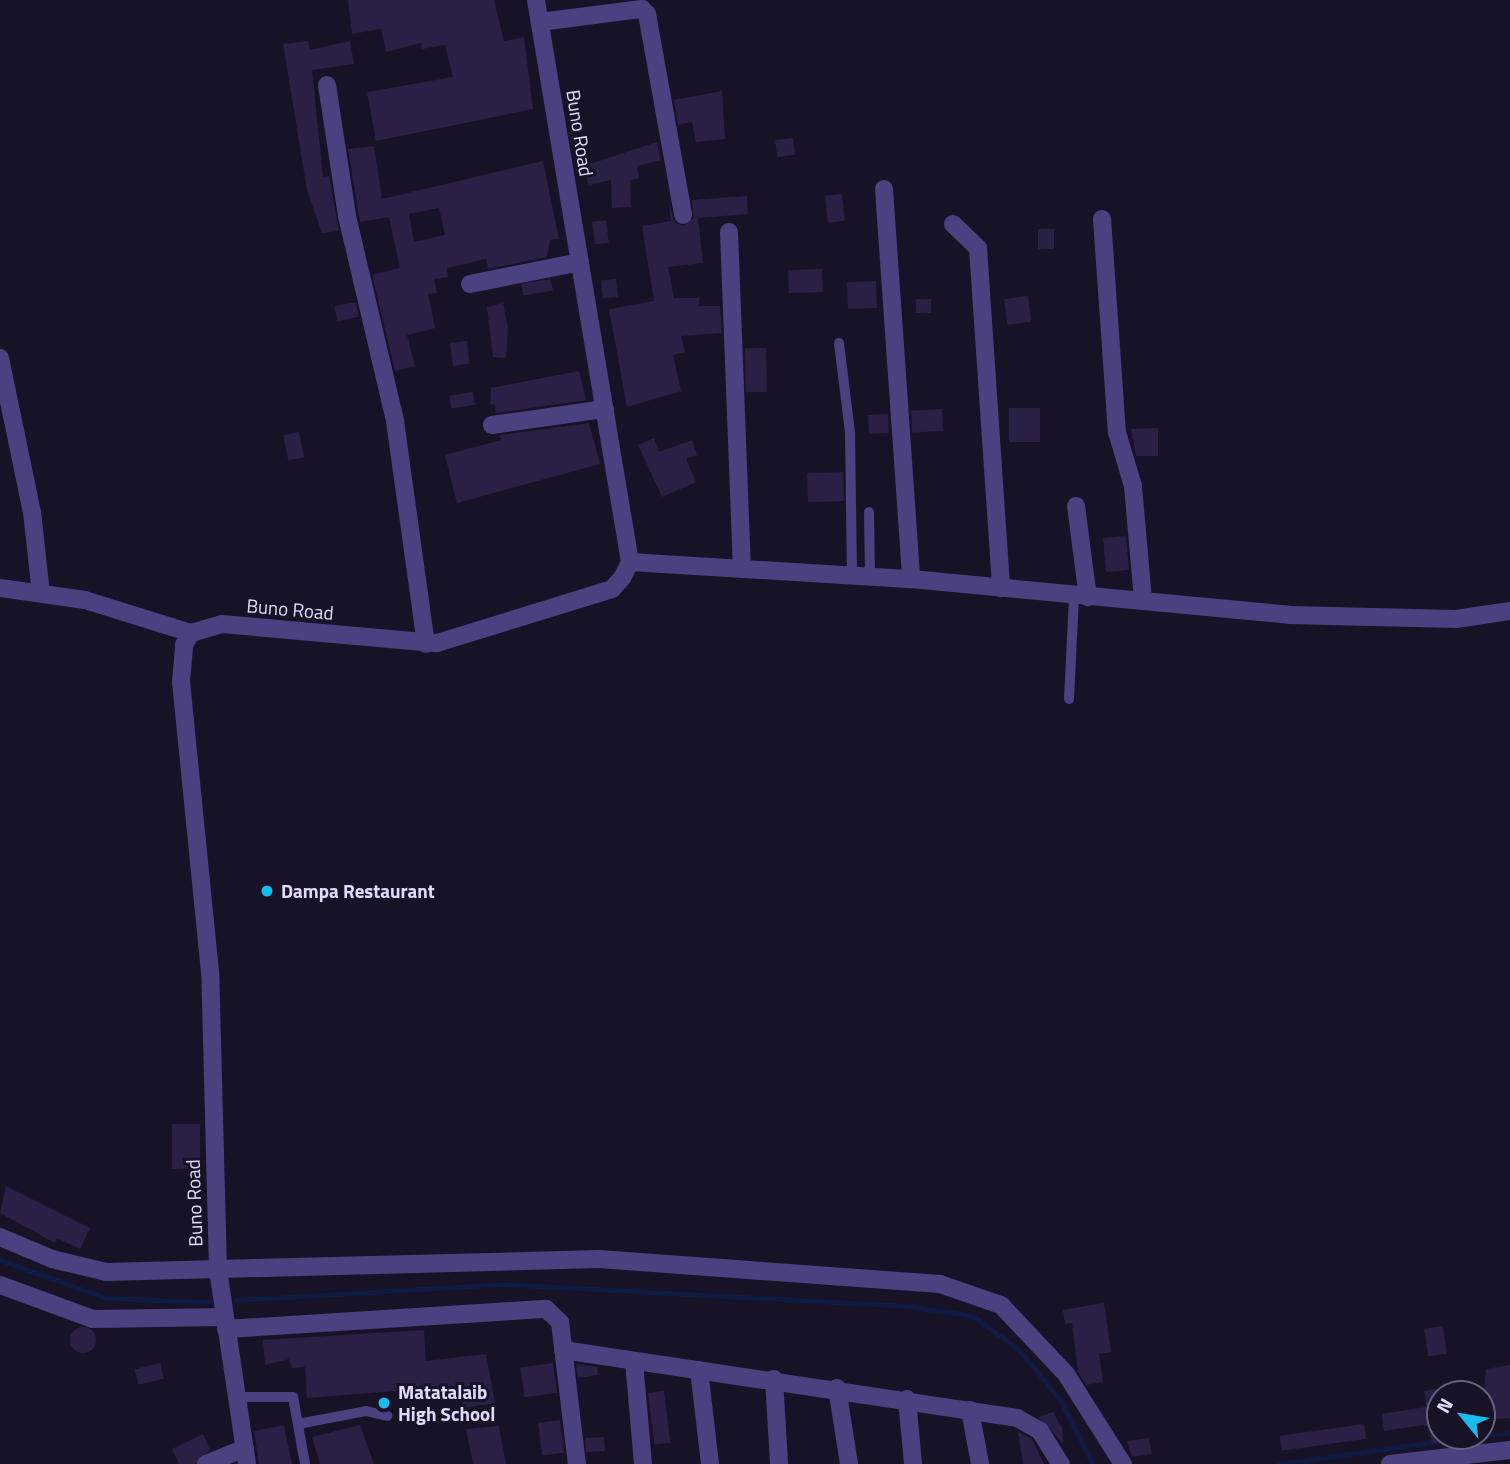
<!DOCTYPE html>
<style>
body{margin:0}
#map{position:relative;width:1510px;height:1464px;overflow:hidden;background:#181226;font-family:"Titillium Web",sans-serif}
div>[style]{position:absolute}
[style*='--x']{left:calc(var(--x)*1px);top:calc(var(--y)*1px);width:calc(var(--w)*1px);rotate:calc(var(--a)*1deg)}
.stream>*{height:5px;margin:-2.5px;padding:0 2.5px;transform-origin:2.5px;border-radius:2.5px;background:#0f1b42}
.building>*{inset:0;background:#2c1f46;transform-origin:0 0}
.round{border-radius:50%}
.service>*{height:10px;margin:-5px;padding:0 5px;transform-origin:5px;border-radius:5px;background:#4b4181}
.minor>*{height:18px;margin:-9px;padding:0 9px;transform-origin:9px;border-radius:9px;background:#4b4181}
.tertiary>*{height:18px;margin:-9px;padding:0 9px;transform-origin:9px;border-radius:9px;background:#4b4181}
.dots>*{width:19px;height:19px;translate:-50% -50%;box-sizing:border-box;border:4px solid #181226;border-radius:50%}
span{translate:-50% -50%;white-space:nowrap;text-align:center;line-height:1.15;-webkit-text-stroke:6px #181226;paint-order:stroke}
.street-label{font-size:19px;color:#e2dafc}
.poi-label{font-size:19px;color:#e2dafc;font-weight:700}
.left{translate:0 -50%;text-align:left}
.north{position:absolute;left:1426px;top:1380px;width:70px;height:70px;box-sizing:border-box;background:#181226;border:2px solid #69627c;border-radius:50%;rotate:300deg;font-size:19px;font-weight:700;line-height:28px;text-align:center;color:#e2dafc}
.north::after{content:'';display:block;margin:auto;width:24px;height:32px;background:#17bbec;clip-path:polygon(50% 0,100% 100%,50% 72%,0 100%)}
</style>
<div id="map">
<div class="stream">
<div style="--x:0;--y:1260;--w:113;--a:19.7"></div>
<div style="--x:106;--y:1298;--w:105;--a:2.2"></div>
<div style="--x:236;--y:1300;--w:266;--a:-3.4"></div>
<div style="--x:502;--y:1284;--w:407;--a:3.1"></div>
<div style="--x:908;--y:1306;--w:66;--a:8.7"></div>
<div style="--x:973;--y:1316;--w:59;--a:36.7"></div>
<div style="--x:1020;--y:1351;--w:65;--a:50.6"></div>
<div style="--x:1061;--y:1401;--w:71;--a:63.1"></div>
<div style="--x:1482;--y:1435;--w:28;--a:-4"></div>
<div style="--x:1279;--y:1464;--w:199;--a:-8.1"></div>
</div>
<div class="building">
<div style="clip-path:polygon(348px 0,494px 0,504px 41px,524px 37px,533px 109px,376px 141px,367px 92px,453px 77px,445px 45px,422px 49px,421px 43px,386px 52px,381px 29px,352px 34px)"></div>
<div style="clip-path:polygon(308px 41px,310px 50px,350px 41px,354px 64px,312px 70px,323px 177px,329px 176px,339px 231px,322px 233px,307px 190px,283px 44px)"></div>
<div style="clip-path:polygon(722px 91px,725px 139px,696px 142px,692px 122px,678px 125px,674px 100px)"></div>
<div style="left:793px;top:138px;width:17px;height:18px;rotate:83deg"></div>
<div style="clip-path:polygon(657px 142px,661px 160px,637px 166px,639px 178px,630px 180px,631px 207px,612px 208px,611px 180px,588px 185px,584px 166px)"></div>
<div style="clip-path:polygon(evenodd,374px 146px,382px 199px,543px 161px,559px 239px,550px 240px,547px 257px,488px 269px,486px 259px,447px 268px,448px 277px,434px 279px,437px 293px,428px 294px,435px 328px,407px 335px,415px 366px,395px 371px,372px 275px,400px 268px,389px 217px,360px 222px,348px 149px,374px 146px,439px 208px,445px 235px,414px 242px,409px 214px,439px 208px)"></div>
<div style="left:842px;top:194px;width:27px;height:17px;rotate:84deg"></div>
<div style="clip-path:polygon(747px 196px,748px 214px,698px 218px,703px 263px,668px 267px,674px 298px,699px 298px,699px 306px,720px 306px,722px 333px,681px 336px,685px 352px,673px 355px,681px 391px,627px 407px,609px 309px,654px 301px,642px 226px,671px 221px,669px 202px,674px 222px,684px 226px,694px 218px,692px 200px)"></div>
<div style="left:606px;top:220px;width:23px;height:14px;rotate:83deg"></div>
<div style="left:1054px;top:229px;width:20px;height:16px;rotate:90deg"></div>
<div style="left:822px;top:269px;width:23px;height:34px;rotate:88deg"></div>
<div style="left:551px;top:279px;width:12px;height:30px;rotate:81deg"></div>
<div style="left:616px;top:279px;width:18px;height:15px;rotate:84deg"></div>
<div style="left:876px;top:281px;width:27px;height:29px;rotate:88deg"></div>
<div style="left:1028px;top:296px;width:26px;height:24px;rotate:83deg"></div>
<div style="left:916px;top:299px;width:15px;height:14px"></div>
<div style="left:356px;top:302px;width:15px;height:22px;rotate:79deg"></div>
<div style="clip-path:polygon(503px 303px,508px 328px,506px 358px,493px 357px,487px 307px)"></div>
<div style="left:467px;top:341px;width:23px;height:17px;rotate:83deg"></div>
<div style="left:766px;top:348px;width:44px;height:21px;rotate:89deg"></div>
<div style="clip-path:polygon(579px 371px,586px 400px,496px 413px,494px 404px,490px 405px,491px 388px)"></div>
<div style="left:473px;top:392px;width:13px;height:24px;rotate:81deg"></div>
<div style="left:1009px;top:408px;width:31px;height:34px"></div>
<div style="left:942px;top:409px;width:22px;height:31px;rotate:87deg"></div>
<div style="left:888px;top:414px;width:19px;height:20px;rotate:87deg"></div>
<div style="clip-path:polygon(589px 423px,600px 464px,457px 503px,445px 455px,501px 440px,500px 435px)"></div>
<div style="clip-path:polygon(1158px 428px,1158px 456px,1136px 456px,1131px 429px)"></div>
<div style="left:299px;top:432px;width:26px;height:16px;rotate:79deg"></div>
<div style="clip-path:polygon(654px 438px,659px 452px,692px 440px,697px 455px,686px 459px,696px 482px,662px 497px,638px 445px)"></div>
<div style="left:843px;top:472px;width:29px;height:36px;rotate:88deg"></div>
<div style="left:1126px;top:536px;width:34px;height:23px;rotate:85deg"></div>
<div style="left:172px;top:1124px;width:28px;height:45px"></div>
<div style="clip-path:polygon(6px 1186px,90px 1228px,80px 1249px,57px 1238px,55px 1243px,0 1213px)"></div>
<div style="clip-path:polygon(1104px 1303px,1111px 1352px,1099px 1354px,1103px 1382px,1086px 1385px,1078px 1372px,1072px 1323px,1065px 1324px,1063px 1310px)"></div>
<div style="left:1443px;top:1326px;width:28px;height:19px;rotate:82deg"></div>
<div class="round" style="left:70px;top:1327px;width:26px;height:26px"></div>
<div style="clip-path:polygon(424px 1330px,426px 1361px,486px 1354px,495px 1403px,463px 1408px,459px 1386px,307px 1398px,305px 1367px,292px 1368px,289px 1359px,265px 1365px,263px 1340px)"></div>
<div style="left:160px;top:1363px;width:16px;height:26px;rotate:76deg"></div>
<div style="left:553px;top:1363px;width:30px;height:33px;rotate:82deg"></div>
<div style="clip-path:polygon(576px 1364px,597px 1367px,598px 1375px,578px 1378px)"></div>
<div style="clip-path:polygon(1510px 1365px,1510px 1418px,1482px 1420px,1486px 1369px)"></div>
<div style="clip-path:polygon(1440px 1388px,1440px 1443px,1432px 1444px,1429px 1427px,1423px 1425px,1384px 1431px,1382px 1414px,1426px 1407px,1424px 1391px)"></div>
<div style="left:664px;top:1391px;width:52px;height:16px;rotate:83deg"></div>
<div style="clip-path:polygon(1053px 1412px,1062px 1428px,1063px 1443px,1038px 1417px)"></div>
<div style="left:560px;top:1420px;width:33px;height:22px;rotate:83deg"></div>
<div style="left:1364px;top:1424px;width:15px;height:85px;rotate:82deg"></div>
<div style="clip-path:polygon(284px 1425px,292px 1464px,259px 1464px,254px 1431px)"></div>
<div style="clip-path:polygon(360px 1425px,374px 1464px,320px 1464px,312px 1437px)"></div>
<div style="clip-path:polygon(499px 1426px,506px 1464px,473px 1464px,466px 1429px)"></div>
<div style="clip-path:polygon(1018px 1432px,1032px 1439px,1044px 1464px,1023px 1464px)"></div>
<div style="clip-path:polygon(203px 1434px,210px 1450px,195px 1464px,179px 1464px,172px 1449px)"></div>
<div style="left:604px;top:1437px;width:14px;height:19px;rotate:86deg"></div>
<div style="clip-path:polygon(1149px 1438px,1152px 1454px,1132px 1457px,1127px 1441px)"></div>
</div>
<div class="service">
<div style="--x:839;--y:343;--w:90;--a:83"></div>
<div style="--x:850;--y:432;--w:144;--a:89.2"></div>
<div style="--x:869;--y:512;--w:65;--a:89.1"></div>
<div style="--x:1069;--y:699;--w:102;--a:-87.2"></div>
<div style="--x:236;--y:1397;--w:57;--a:0"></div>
<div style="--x:293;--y:1397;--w:68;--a:79.8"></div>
<div style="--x:298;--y:1424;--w:69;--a:-10.8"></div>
<div style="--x:366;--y:1411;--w:22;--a:13"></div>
</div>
<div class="minor">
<div style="--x:540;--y:22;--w:103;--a:-7.3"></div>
<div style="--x:642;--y:9;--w:7;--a:45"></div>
<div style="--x:647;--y:14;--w:204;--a:79.8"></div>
<div style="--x:327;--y:85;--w:133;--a:81.3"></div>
<div style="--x:347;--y:216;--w:211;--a:76.8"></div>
<div style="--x:395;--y:421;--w:225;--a:82.1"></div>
<div style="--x:884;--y:189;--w:391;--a:86"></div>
<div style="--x:1102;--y:219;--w:214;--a:86"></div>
<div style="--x:1117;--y:432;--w:56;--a:73.5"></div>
<div style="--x:1133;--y:486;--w:115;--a:85"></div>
<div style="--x:953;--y:224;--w:35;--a:44"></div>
<div style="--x:978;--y:248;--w:341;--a:86.1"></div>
<div style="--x:729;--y:232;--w:337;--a:87.8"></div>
<div style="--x:470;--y:284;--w:112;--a:-11.3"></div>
<div style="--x:0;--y:358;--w:157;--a:78.3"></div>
<div style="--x:32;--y:512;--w:82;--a:83.7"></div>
<div style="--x:492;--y:425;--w:114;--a:-8.1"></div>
<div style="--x:1076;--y:506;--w:92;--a:82.5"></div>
<div style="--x:630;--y:562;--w:282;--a:3.5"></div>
<div style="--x:911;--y:579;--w:380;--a:5.4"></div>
<div style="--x:1289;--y:615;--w:167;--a:1.4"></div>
<div style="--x:1456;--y:619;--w:55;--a:-8.4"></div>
<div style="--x:0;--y:588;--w:86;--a:8"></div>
<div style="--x:85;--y:600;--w:111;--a:17.3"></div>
<div style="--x:0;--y:1285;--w:99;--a:20.1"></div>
<div style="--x:93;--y:1319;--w:131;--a:-0.9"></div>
<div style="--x:226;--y:1329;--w:321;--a:-3.6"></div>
<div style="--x:546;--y:1309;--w:19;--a:43"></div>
<div style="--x:560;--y:1322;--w:143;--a:83.2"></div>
<div style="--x:563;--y:1350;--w:459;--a:8.5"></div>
<div style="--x:1017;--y:1418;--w:26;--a:29"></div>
<div style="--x:1040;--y:1431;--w:39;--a:58"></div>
<div style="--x:634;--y:1361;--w:103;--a:85"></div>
<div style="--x:699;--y:1370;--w:95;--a:83.3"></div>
<div style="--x:774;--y:1379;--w:85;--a:86.6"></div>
<div style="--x:837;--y:1388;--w:77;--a:81"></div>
<div style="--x:907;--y:1399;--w:65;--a:84.7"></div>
<div style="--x:970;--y:1410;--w:55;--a:79.5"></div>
<div style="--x:206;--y:1464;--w:42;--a:-22.3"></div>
</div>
<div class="tertiary">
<div style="--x:0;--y:1237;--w:56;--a:22.9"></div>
<div style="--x:52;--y:1259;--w:56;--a:13.5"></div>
<div style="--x:106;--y:1272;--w:493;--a:-1.5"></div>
<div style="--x:599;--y:1259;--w:342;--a:4.2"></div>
<div style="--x:940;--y:1284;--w:65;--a:19"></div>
<div style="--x:1001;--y:1305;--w:95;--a:46.7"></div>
<div style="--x:1066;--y:1374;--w:107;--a:57.7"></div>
<div style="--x:247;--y:1464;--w:197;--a:-98.5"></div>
<div style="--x:218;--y:1269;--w:297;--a:-91.5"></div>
<div style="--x:210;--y:972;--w:291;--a:-95.7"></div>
<div style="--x:181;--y:682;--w:37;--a:-85"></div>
<div style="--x:184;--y:645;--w:14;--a:-60"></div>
<div style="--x:191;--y:633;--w:32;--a:-16"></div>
<div style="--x:222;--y:624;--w:216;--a:5.1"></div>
<div style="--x:437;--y:643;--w:183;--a:-17.1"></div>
<div style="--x:612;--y:589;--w:15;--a:-48"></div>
<div style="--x:622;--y:578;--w:18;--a:-63"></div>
<div style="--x:630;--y:562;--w:570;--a:-99.5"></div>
<div style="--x:1390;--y:1464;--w:121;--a:-6.7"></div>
</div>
<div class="dots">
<div style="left:267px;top:891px;background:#17bbec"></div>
<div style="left:384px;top:1403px;background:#17bbec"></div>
</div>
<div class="street-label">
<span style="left:580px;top:133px;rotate:81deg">Buno Road</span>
<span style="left:290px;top:609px;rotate:5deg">Buno Road</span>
<span style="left:194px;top:1203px;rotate:-92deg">Buno Road</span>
</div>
<div class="poi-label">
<span class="left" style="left:281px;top:891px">Dampa Restaurant</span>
<span class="left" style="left:398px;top:1403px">Matatalaib<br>High School</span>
</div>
<div class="north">N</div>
</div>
